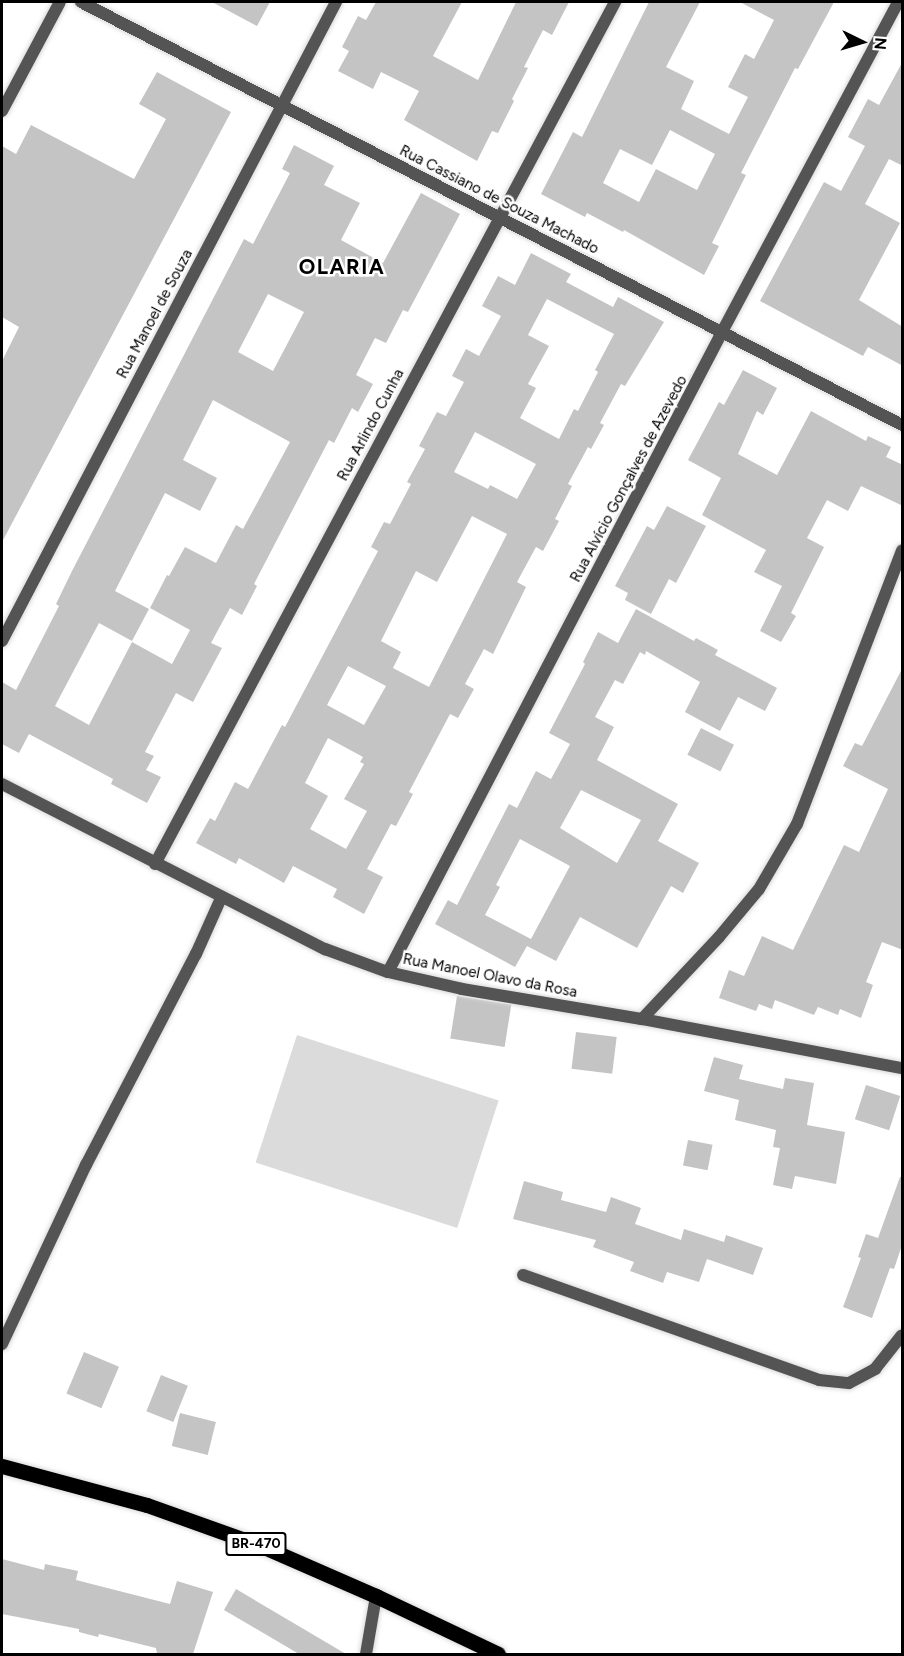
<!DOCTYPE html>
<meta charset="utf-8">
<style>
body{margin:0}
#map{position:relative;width:904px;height:1656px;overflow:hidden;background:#fff;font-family:Figtree,sans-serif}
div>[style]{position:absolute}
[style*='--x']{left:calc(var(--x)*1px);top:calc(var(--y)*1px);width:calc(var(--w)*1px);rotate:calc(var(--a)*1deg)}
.green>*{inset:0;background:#dbdbdb;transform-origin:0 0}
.building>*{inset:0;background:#c4c4c4;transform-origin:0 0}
.roads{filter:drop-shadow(0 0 2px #dbdbdb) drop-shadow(0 0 2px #dbdbdb)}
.minor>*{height:12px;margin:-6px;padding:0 6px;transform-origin:6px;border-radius:6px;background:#545454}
.tertiary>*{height:12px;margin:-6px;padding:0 6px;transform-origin:6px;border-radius:6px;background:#545454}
.primary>*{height:15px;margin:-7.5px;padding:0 7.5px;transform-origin:7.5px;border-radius:7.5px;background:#000}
span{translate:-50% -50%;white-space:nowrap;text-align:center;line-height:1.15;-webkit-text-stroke:5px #fff;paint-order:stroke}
.shield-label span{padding:2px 4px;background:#fff;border:2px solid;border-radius:4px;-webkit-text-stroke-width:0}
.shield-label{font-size:14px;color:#000;font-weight:700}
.street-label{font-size:15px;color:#000}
.district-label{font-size:21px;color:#000;font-weight:700;letter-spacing:1.5px}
.frame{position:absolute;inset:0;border:3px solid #000;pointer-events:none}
.north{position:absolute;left:832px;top:12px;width:60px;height:60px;-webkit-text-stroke:4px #fff;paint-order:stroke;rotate:95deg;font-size:16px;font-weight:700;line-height:24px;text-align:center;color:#000}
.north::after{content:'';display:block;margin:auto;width:21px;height:27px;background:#000;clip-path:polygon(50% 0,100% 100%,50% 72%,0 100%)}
</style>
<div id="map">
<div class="green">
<div style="left:297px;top:1035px;width:212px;height:134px;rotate:18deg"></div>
</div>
<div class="building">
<div style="clip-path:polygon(212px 2px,270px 2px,257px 26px)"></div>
<div style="clip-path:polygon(376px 2px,462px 2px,433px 56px,478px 80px,516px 2px,569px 2px,552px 35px,543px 30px,524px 67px,528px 68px,512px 99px,514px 101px,498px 133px,492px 131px,477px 161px,404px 120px,419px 91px,381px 72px,373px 89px,338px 71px,349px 51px,342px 47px,358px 16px,366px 20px)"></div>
<div style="clip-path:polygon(evenodd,649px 2px,700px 2px,666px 67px,694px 81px,681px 109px,729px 134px,748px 97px,728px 87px,745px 54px,754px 59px,774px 20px,740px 2px,834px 2px,798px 69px,795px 68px,741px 173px,746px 175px,712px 243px,719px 246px,704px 275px,624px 230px,623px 232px,587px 213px,585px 217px,541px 194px,573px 132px,582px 137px,649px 2px,670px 130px,715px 154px,697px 190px,656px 169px,639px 202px,603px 183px,620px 149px,652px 165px,670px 130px)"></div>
<div style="clip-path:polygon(903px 61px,903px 166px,889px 159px,865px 204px,900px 223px,859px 300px,903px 327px,903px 366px,868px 347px,863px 356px,760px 301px,824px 182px,841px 191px,865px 146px,848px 137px,868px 99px,879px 105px)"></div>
<div style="clip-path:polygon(157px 72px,231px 112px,2px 542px,2px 361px,19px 327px,2px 317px,2px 146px,16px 154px,31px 125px,134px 179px,166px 119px,139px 104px)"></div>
<div style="clip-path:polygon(evenodd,294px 145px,334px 166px,324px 185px,360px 203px,341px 240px,383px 263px,421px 193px,460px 214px,408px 312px,403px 310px,386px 343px,375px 338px,356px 375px,373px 384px,358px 412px,352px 408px,334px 443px,329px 440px,254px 584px,257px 586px,242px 615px,230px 608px,211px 643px,222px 648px,193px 702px,176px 693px,145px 752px,154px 756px,146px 770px,161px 777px,147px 803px,111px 784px,113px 779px,29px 734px,19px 753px,2px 744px,2px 682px,16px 690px,59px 606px,56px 604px,72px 571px,244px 239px,253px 244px,290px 173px,282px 169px,294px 145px,268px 294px,304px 312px,273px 371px,238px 352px,268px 294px,294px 145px,213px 400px,290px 442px,243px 529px,236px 525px,216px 563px,185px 547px,169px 576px,167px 575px,150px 608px,190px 630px,172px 664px,132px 642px,89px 725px,55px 706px,99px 623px,132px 641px,149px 609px,115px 591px,165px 493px,200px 511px,217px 478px,183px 460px,213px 400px)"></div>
<div style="clip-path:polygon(evenodd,531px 253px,571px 274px,566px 282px,613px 307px,618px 297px,664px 322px,625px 386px,621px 384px,600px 423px,604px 425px,591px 449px,588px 447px,568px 484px,572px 486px,555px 519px,559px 521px,543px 551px,536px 547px,517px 582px,526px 587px,493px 654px,484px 649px,465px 684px,474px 689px,458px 718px,450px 714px,409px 792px,413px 794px,396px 826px,391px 824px,367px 869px,383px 877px,364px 914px,333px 897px,337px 889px,293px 866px,284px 883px,239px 858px,236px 864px,196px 843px,210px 818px,215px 821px,235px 782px,248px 789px,282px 725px,285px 727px,378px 551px,371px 547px,384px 522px,390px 524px,411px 484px,407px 482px,425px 449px,419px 446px,437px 412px,446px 416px,464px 382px,452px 376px,466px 349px,479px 356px,501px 316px,482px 306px,498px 276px,515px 285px,531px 253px,547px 299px,614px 334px,595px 370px,598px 372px,578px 411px,574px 409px,559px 439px,520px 418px,536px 388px,528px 384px,549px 346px,528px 335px,547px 299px,531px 253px,475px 432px,536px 464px,517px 499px,490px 485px,488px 489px,454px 472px,475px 432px,531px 253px,472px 516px,507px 534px,429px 687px,393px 668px,401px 652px,381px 641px,416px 571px,437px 582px,472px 516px,531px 253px,348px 666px,386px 686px,364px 725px,327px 705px,348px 666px,531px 253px,328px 738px,363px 757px,360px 762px,364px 764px,344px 799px,367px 811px,346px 849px,310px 829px,328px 796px,305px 783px,328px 738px)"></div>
<div style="clip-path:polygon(743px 370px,777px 388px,763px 415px,757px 411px,738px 454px,777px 475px,811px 411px,866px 441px,868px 436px,891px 447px,886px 457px,903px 465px,903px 506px,861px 486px,848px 511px,827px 500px,807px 538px,824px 547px,791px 613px,796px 616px,781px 642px,760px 631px,782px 586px,754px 572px,766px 550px,702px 515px,721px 478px,688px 460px,719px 402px,724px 405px)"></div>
<div style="clip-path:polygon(667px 506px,706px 526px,676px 583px,669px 579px,651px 614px,625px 600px,628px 593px,615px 586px,647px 526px,654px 530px)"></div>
<div style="clip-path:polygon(evenodd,636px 609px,694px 641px,696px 638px,718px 650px,715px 655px,777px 688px,765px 711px,738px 697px,720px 731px,685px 712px,700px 682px,646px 651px,645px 655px,640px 652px,623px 684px,615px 680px,595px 717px,614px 727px,597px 760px,678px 804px,658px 841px,699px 863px,683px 893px,671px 886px,637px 948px,580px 917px,556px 961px,527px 946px,515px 967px,435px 924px,448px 900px,457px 905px,509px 804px,517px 808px,536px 771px,551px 779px,570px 744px,549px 733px,585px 664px,583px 662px,598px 632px,618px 643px,636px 609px,581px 790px,641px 820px,617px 863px,560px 828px,581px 790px,636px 609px,520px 839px,570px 866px,531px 939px,485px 915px,500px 887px,496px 885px,520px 839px)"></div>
<div style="clip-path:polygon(903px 667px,903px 950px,882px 942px,866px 982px,873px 985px,861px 1018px,840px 1009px,838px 1015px,818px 1007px,814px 1015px,775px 1000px,772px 1009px,759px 1004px,756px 1011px,719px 998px,729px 970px,744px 976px,762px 936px,793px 950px,844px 845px,859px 852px,888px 789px,843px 766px,855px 743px,862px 746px)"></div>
<div style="left:701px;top:728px;width:37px;height:30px;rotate:27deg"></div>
<div style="left:457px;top:996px;width:55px;height:43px;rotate:9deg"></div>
<div style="left:576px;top:1032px;width:41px;height:37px;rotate:7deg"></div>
<div style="clip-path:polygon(714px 1057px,743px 1065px,739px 1079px,783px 1089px,785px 1078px,814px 1083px,807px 1125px,845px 1132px,836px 1184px,795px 1176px,792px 1189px,773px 1185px,780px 1148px,773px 1147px,776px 1130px,735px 1120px,739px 1100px,704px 1091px)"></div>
<div style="left:866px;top:1085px;width:36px;height:36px;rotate:18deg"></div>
<div style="left:688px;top:1140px;width:25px;height:26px;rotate:11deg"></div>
<div style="clip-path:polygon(900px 1177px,903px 1177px,903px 1242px,894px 1269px,890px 1268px,872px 1318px,843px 1307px,861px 1258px,858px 1257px,866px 1234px,878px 1238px)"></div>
<div style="clip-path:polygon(524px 1181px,563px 1192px,561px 1200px,606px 1212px,611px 1197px,641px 1208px,635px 1224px,681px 1240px,684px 1229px,724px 1242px,726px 1235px,763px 1248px,753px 1275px,707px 1259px,699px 1282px,667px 1272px,663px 1283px,630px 1271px,634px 1262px,593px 1247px,596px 1240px,513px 1219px)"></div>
<div style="left:84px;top:1352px;width:38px;height:45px;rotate:23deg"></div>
<div style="left:161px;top:1375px;width:29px;height:39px;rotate:22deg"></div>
<div style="left:180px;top:1413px;width:37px;height:34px;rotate:14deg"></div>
<div style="clip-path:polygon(2px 1559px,44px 1570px,45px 1564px,78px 1571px,76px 1580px,170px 1604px,177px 1581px,213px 1592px,193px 1654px,157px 1654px,156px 1648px,99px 1634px,98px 1637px,79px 1632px,79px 1629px,2px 1614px)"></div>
<div style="clip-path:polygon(236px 1589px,346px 1654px,299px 1654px,224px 1610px)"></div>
</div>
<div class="roads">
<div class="minor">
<div style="--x:81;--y:2;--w:924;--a:27.26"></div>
<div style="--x:2;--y:111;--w:123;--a:-62"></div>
<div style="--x:2;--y:641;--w:721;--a:-62.4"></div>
<div style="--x:2;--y:784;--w:363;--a:27.1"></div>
<div style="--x:325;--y:949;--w:67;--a:20.1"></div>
<div style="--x:388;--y:972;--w:76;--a:12.9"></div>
<div style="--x:462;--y:989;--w:182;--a:9.5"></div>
<div style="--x:642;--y:1019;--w:265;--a:10.7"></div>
<div style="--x:155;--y:864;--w:977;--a:-61.91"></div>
<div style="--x:388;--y:972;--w:722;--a:-62.44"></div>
<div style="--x:722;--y:332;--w:374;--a:-61.9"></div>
<div style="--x:642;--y:1019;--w:112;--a:-46.8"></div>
<div style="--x:719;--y:937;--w:62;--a:-50.2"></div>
<div style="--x:759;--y:889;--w:75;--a:-59.7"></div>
<div style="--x:797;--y:824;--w:293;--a:-69"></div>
<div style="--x:523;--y:1275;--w:314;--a:19.5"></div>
<div style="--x:819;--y:1380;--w:30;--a:6"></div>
<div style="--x:849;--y:1383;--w:30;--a:-28"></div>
<div style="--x:875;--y:1369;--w:43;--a:-51.5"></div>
<div style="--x:2;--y:1344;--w:198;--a:-64.9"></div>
<div style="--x:86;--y:1165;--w:238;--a:-62.5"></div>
<div style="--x:196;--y:954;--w:61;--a:-65.9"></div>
</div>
<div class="tertiary">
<div style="--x:366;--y:1654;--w:59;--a:-80.2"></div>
</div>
<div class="primary">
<div style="--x:2;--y:1466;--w:150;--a:15.1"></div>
<div style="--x:147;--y:1505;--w:119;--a:19.7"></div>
<div style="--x:259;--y:1545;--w:128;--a:23.6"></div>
<div style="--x:376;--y:1596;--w:135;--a:25.4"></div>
</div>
</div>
<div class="shield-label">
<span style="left:256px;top:1544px">BR-470</span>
</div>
<div class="street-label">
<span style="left:499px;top:200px;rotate:27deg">Rua Cassiano de Souza Machado</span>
<span style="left:155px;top:314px;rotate:-62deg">Rua Manoel de Souza</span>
<span style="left:371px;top:425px;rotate:-62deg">Rua Arlindo Cunha</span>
<span style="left:629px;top:479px;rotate:-62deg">Rua Alvício Gonçalves de Azevedo</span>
<span style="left:490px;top:976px;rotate:11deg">Rua Manoel Olavo da Rosa</span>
</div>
<div class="district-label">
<span style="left:342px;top:267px">OLARIA</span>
</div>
<div class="frame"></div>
<div class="north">N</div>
</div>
